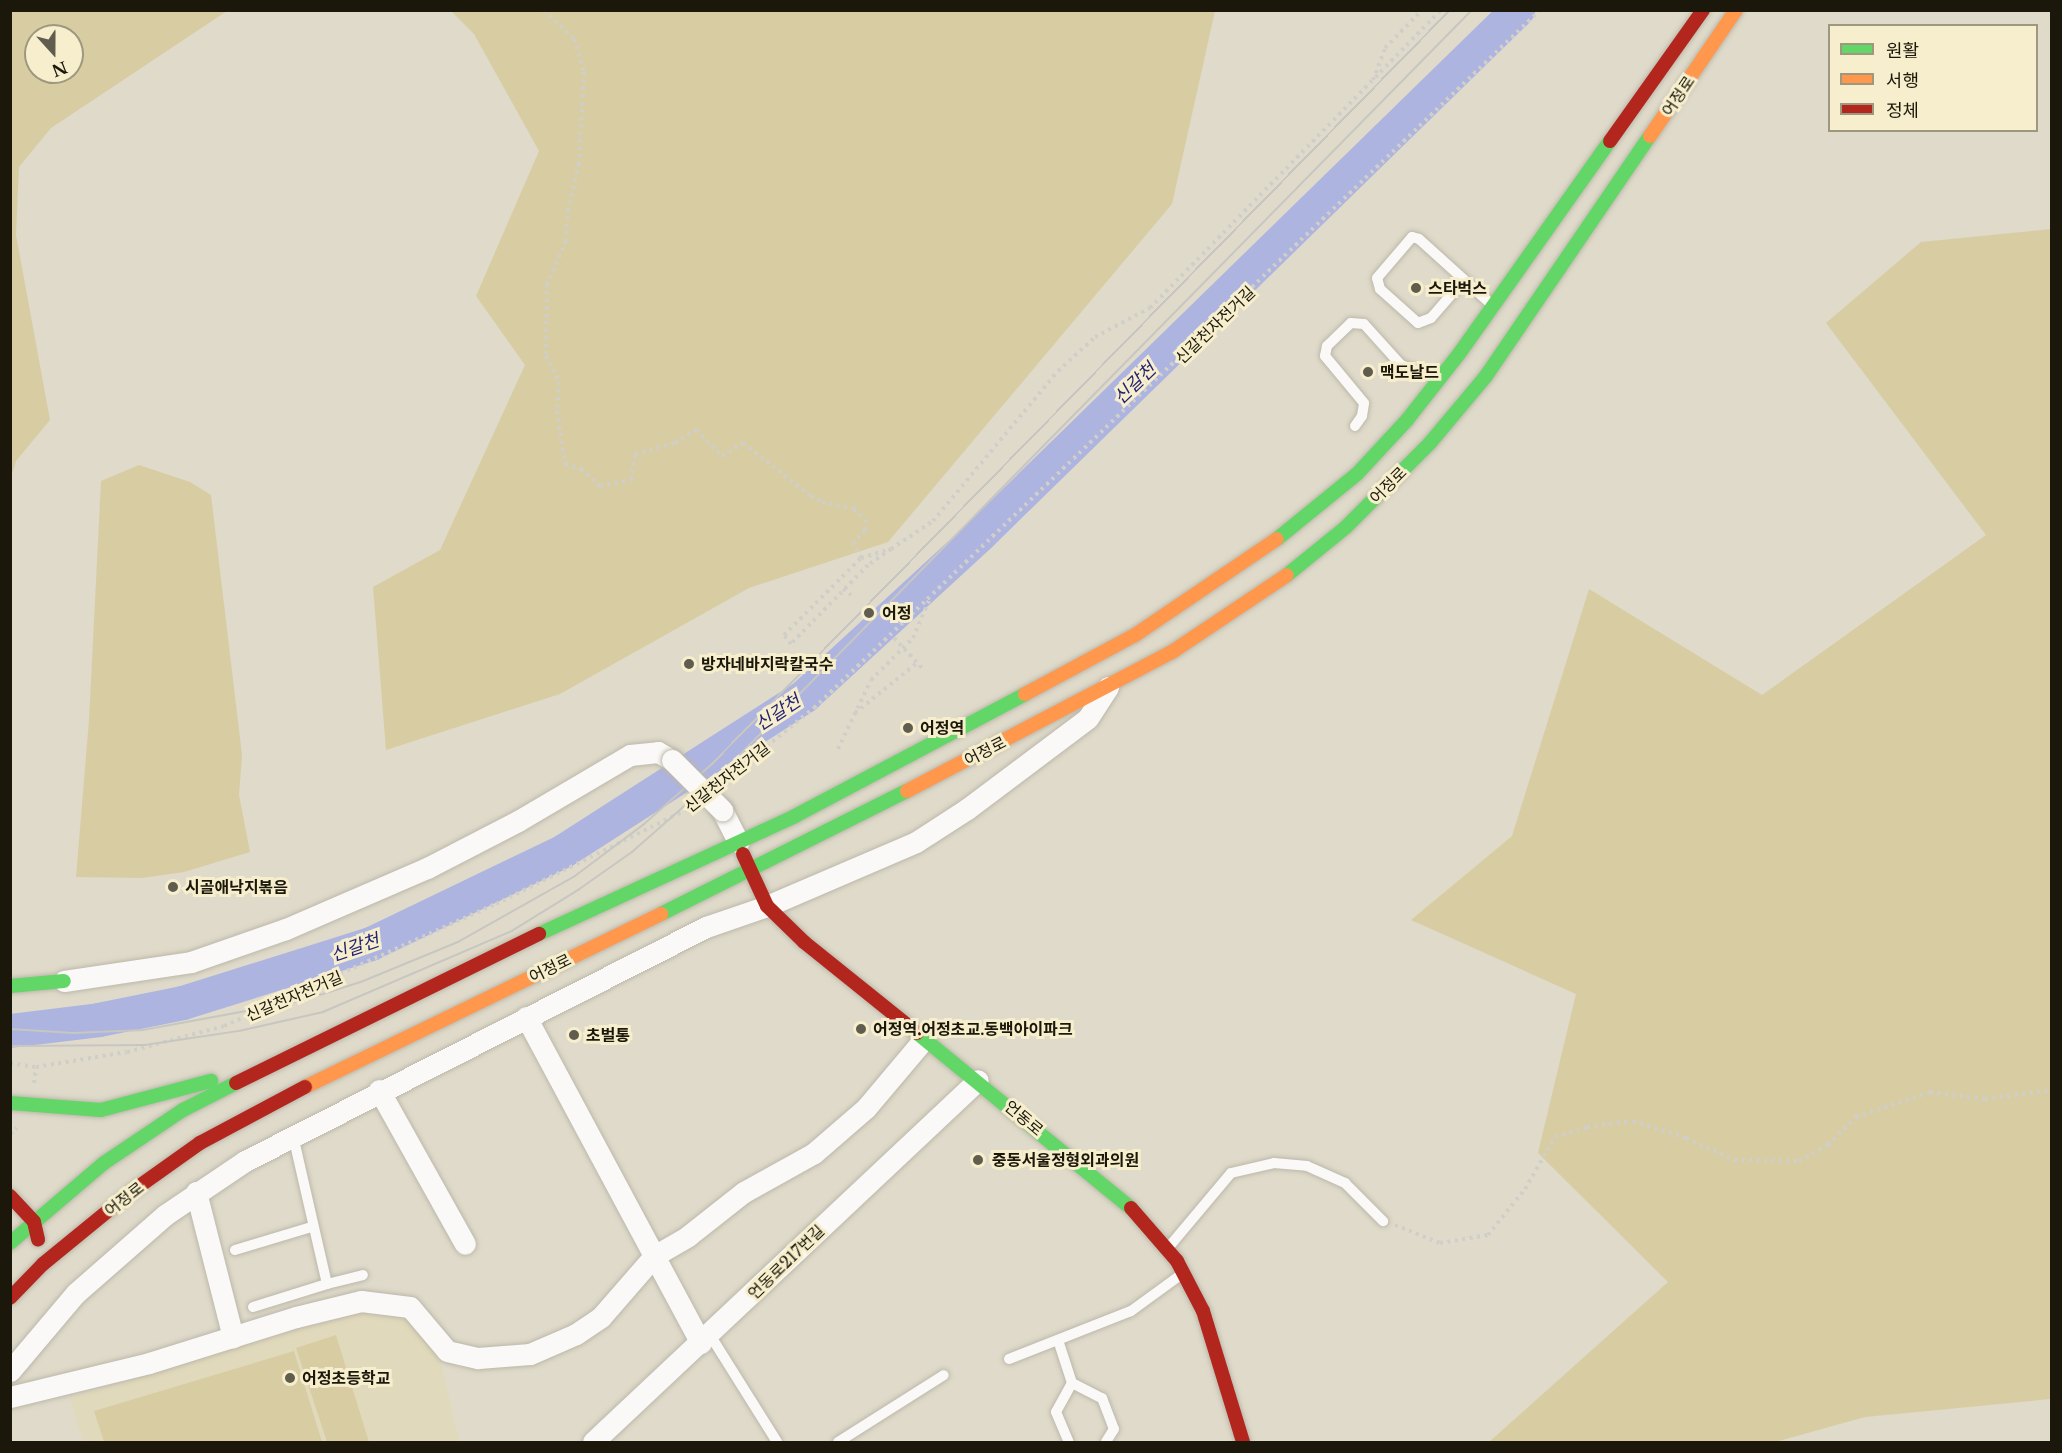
<!DOCTYPE html>
<meta charset="utf-8">
<style>
body{margin:0}
#map{position:relative;width:2062px;height:1453px;overflow:hidden;background:#dfdac9;font-family:"Libre Baskerville","Noto Sans KR",serif}
div>[style]{position:absolute}
[style*='--x']{left:calc(var(--x)*1px);top:calc(var(--y)*1px);width:calc(var(--w)*1px);rotate:calc(var(--a)*1deg)}
.built>*{inset:0;background:#e1d9bb}
.green>*{inset:0;background:#d8cda2}
.river>*{height:34px;margin:-17px;padding:0 17px;transform-origin:17px;border-radius:17px;background:#adb4e0}
.path>*{height:4px;margin-top:-2px;transform-origin:0;background:repeating-linear-gradient(90deg,#d0cec8 0 3px,transparent 0 7.5px)}
.roads{filter:drop-shadow(0 0 2px #bcb8ab) drop-shadow(0 0 2px #bcb8ab)}
.lane>*{height:10px;margin:-5px;padding:0 5px;transform-origin:5px;border-radius:5px;background:#faf9f7}
.street>*{height:21px;margin:-10.5px;padding:0 10.5px;transform-origin:10.5px;border-radius:10.5px;background:#faf9f7}
.fast>*{height:14px;margin:-7px;padding:0 7px;transform-origin:7px;border-radius:7px;background:#63d668}
.slow>*{height:14px;margin:-7px;padding:0 7px;transform-origin:7px;border-radius:7px;background:#ff974d}
.jam>*{height:14px;margin:-7px;padding:0 7px;transform-origin:7px;border-radius:7px;background:#b3261e}
.tram>*{height:1.5px;margin:-0.75px;padding:0 0.75px;transform-origin:0.75px;border-radius:0.75px;background:#c7c6c1}
.path-bridge>*{height:4px;margin-top:-2px;transform-origin:0;background:repeating-linear-gradient(90deg,#d0cec8 0 3px,transparent 0 7.5px)}
.bridges{filter:drop-shadow(0 0 2px #bcb8ab) drop-shadow(0 0 2px #bcb8ab)}
.street-bridge>*{height:21px;margin:-10.5px;padding:0 10.5px;transform-origin:10.5px;border-radius:10.5px;background:#faf9f7}
.dots>*{width:16px;height:16px;translate:-50% -50%;box-sizing:border-box;border:3px solid #f6eecc;border-radius:50%}
span{translate:-50% -50%;white-space:nowrap;text-align:center;line-height:1.15;-webkit-text-stroke:6px #f6eecc;paint-order:stroke}
.street-label{font-size:16px;color:#1b180b}
.poi-label{font-size:16px;color:#1b180b;font-weight:700}
.left{translate:0 -50%;text-align:left}
.water-label{font-size:18px;color:#242373;font-style:italic}
.frame{position:absolute;inset:0;border:12px solid #1b180b;pointer-events:none}
.legend{position:absolute;left:1828px;top:24px;width:210px;height:108px;box-sizing:border-box;background:#f6eecc;border:2px solid #9e987f;margin:0;padding:8px 10px;list-style:none;font-size:18px;color:#1b180b}
.legend li{display:flex;align-items:center;gap:12px;height:30px}
.legend b{width:30px;border:2px solid #9e987f}
.north{position:absolute;left:24px;top:24px;width:60px;height:60px;box-sizing:border-box;background:#f6eecc;border:2px solid #9e987f;border-radius:50%;rotate:159deg;font-size:16px;font-weight:700;line-height:24px;text-align:center;color:#1b180b}
.north::after{content:'';display:block;margin:auto;width:21px;height:27px;background:#605c4e;clip-path:polygon(50% 0,100% 100%,50% 72%,0 100%)}
</style>
<div id="map">
<div class="built">
<div style="clip-path:polygon(359px 1310px,400px 1312px,440px 1358px,459px 1442px,83px 1442px,70px 1398px)"></div>
</div>
<div class="green">
<div style="clip-path:polygon(evenodd,11px 10px,227px 11px,51px 128px,19px 167px,16px 235px,50px 420px,16px 461px,11px 477px,11px 10px,36px 36px,72px 36px,72px 72px,36px 72px,36px 36px)"></div>
<div style="clip-path:polygon(451px 11px,1215px 11px,1172px 204px,888px 542px,749px 588px,560px 694px,386px 750px,373px 587px,440px 550px,525px 365px,476px 296px,539px 151px,474px 34px)"></div>
<div style="clip-path:polygon(2051px 229px,2051px 1399px,1865px 1417px,1775px 1442px,1489px 1442px,1668px 1282px,1538px 1153px,1576px 994px,1411px 920px,1512px 836px,1589px 589px,1762px 695px,1986px 535px,1826px 323px,1921px 242px)"></div>
<div style="clip-path:polygon(139px 465px,190px 482px,211px 495px,242px 755px,239px 795px,250px 852px,184px 872px,142px 878px,76px 877px,89px 720px,101px 481px)"></div>
<div style="clip-path:polygon(336px 1335px,369px 1442px,327px 1442px,296px 1348px)"></div>
<div style="clip-path:polygon(294px 1351px,322px 1442px,104px 1442px,94px 1411px)"></div>
</div>
<div class="river">
<div style="--x:10;--y:1031;--w:90;--a:-7"></div>
<div style="--x:99;--y:1020;--w:86;--a:-11.4"></div>
<div style="--x:183;--y:1003;--w:197;--a:-17.4"></div>
<div style="--x:371;--y:944;--w:214;--a:-25.7"></div>
<div style="--x:564;--y:851;--w:287;--a:-32.7"></div>
<div style="--x:805;--y:696;--w:238;--a:-42.6"></div>
<div style="--x:980;--y:535;--w:752;--a:-44.3"></div>
</div>
<div class="path">
<div style="--x:544;--y:10;--w:42;--a:44"></div>
<div style="--x:574;--y:39;--w:34;--a:73"></div>
<div style="--x:584;--y:72;--w:92;--a:93.1"></div>
<div style="--x:579;--y:164;--w:46;--a:103.7"></div>
<div style="--x:568;--y:209;--w:32;--a:94"></div>
<div style="--x:566;--y:241;--w:47;--a:113.8"></div>
<div style="--x:547;--y:284;--w:72;--a:90.8"></div>
<div style="--x:546;--y:356;--w:29;--a:63"></div>
<div style="--x:559;--y:382;--w:29;--a:94"></div>
<div style="--x:557;--y:411;--w:54;--a:81.4"></div>
<div style="--x:565;--y:464;--w:17;--a:17"></div>
<div style="--x:581;--y:469;--w:25;--a:42"></div>
<div style="--x:600;--y:486;--w:32;--a:-11"></div>
<div style="--x:631;--y:480;--w:26;--a:-81"></div>
<div style="--x:635;--y:454;--w:41;--a:-15.4"></div>
<div style="--x:675;--y:443;--w:25;--a:-32"></div>
<div style="--x:696;--y:430;--w:37;--a:45"></div>
<div style="--x:722;--y:456;--w:25;--a:-32"></div>
<div style="--x:743;--y:443;--w:86;--a:37.9"></div>
<div style="--x:811;--y:496;--w:13;--a:29"></div>
<div style="--x:822;--y:502;--w:33;--a:12"></div>
<div style="--x:854;--y:509;--w:16;--a:43"></div>
<div style="--x:866;--y:520;--w:11;--a:95"></div>
<div style="--x:865;--y:531;--w:16;--a:137"></div>
<div style="--x:853;--y:542;--w:18;--a:63"></div>
<div style="--x:1373;--y:80;--w:34;--a:-69"></div>
<div style="--x:1385;--y:48;--w:53;--a:-45.8"></div>
<div style="--x:891;--y:549;--w:28;--a:145"></div>
<div style="--x:868;--y:565;--w:110;--a:134.3"></div>
<div style="--x:791;--y:644;--w:11;--a:-128"></div>
<div style="--x:784;--y:635;--w:109;--a:-45"></div>
<div style="--x:861;--y:558;--w:31;--a:-17"></div>
<div style="--x:891;--y:549;--w:50;--a:-33.7"></div>
<div style="--x:933;--y:521;--w:195;--a:-50.2"></div>
<div style="--x:1058;--y:371;--w:50;--a:-42.6"></div>
<div style="--x:1095;--y:337;--w:62;--a:-27.8"></div>
<div style="--x:1150;--y:308;--w:417;--a:-45.7"></div>
<div style="--x:843;--y:589;--w:10;--a:37"></div>
<div style="--x:855;--y:713;--w:80;--a:-38.9"></div>
<div style="--x:838;--y:749;--w:76;--a:-64.4"></div>
<div style="--x:871;--y:680;--w:59;--a:-45"></div>
<div style="--x:913;--y:638;--w:43;--a:-67"></div>
<div style="--x:720;--y:784;--w:121;--a:-39"></div>
<div style="--x:814;--y:708;--w:1007;--a:-43.87"></div>
<div style="--x:10;--y:1063;--w:26;--a:9"></div>
<div style="--x:34;--y:1083;--w:16;--a:-83"></div>
<div style="--x:36;--y:1067;--w:92;--a:-9.4"></div>
<div style="--x:127;--y:1052;--w:100;--a:-15"></div>
<div style="--x:224;--y:1026;--w:298;--a:-24.2"></div>
<div style="--x:496;--y:904;--w:220;--a:-26.4"></div>
<div style="--x:10;--y:1134;--w:9;--a:-41"></div>
<div style="--x:1395;--y:1225;--w:48;--a:21.8"></div>
<div style="--x:1440;--y:1243;--w:49;--a:-9.5"></div>
<div style="--x:1488;--y:1235;--w:59;--a:-51.2"></div>
<div style="--x:1525;--y:1189;--w:60;--a:-60"></div>
<div style="--x:1555;--y:1137;--w:34;--a:-17"></div>
<div style="--x:1587;--y:1127;--w:46;--a:-7.4"></div>
<div style="--x:1633;--y:1121;--w:56;--a:17.8"></div>
<div style="--x:1686;--y:1138;--w:53;--a:24.6"></div>
<div style="--x:1734;--y:1160;--w:65;--a:0.9"></div>
<div style="--x:1799;--y:1161;--w:33;--a:-29"></div>
<div style="--x:1828;--y:1145;--w:40;--a:-45"></div>
<div style="--x:1856;--y:1117;--w:78;--a:-18.7"></div>
<div style="--x:1930;--y:1092;--w:55;--a:7.3"></div>
<div style="--x:1985;--y:1099;--w:68;--a:-7.7"></div>
</div>
<div class="roads">
<div class="lane">
<div style="--x:1464;--y:280;--w:50;--a:131"></div>
<div style="--x:1431;--y:318;--w:14;--a:159"></div>
<div style="--x:1418;--y:323;--w:51;--a:-138.2"></div>
<div style="--x:1380;--y:289;--w:11;--a:-105"></div>
<div style="--x:1377;--y:278;--w:54;--a:-49.5"></div>
<div style="--x:1412;--y:237;--w:7;--a:16"></div>
<div style="--x:1419;--y:239;--w:97;--a:42.1"></div>
<div style="--x:1355;--y:426;--w:12;--a:-55"></div>
<div style="--x:1362;--y:416;--w:13;--a:-81"></div>
<div style="--x:1364;--y:403;--w:61;--a:-129.7"></div>
<div style="--x:1325;--y:356;--w:10;--a:-79"></div>
<div style="--x:1327;--y:346;--w:33;--a:-44"></div>
<div style="--x:1351;--y:323;--w:13;--a:4"></div>
<div style="--x:1364;--y:324;--w:55;--a:47.9"></div>
<div style="--x:1401;--y:365;--w:19;--a:21"></div>
<div style="--x:1168;--y:1248;--w:98;--a:-50"></div>
<div style="--x:1231;--y:1173;--w:44;--a:-13.1"></div>
<div style="--x:1274;--y:1163;--w:33;--a:5"></div>
<div style="--x:1307;--y:1166;--w:42;--a:24.1"></div>
<div style="--x:1345;--y:1183;--w:54;--a:45"></div>
<div style="--x:235;--y:1250;--w:79;--a:-16.8"></div>
<div style="--x:327;--y:1284;--w:37;--a:-14"></div>
<div style="--x:253;--y:1307;--w:77;--a:-17.3"></div>
<div style="--x:327;--y:1284;--w:153;--a:-102.9"></div>
<div style="--x:710;--y:1335;--w:126;--a:57.9"></div>
<div style="--x:1058;--y:1340;--w:45;--a:72"></div>
<div style="--x:1072;--y:1383;--w:33;--a:119"></div>
<div style="--x:1056;--y:1412;--w:33;--a:67"></div>
<div style="--x:1009;--y:1359;--w:131;--a:-21.5"></div>
<div style="--x:1131;--y:1311;--w:63;--a:-36"></div>
<div style="--x:1072;--y:1383;--w:34;--a:27"></div>
<div style="--x:1102;--y:1398;--w:33;--a:69"></div>
<div style="--x:1114;--y:1429;--w:15;--a:122"></div>
<div style="--x:838;--y:1442;--w:125;--a:-32.3"></div>
</div>
<div class="street">
<div style="--x:722;--y:810;--w:36;--a:63"></div>
<div style="--x:64;--y:981;--w:128;--a:-8.5"></div>
<div style="--x:191;--y:962;--w:101;--a:-19.2"></div>
<div style="--x:286;--y:929;--w:154;--a:-23.4"></div>
<div style="--x:427;--y:868;--w:102;--a:-27.3"></div>
<div style="--x:518;--y:821;--w:130;--a:-30.5"></div>
<div style="--x:630;--y:755;--w:28;--a:-6"></div>
<div style="--x:658;--y:752;--w:16;--a:30"></div>
<div style="--x:526;--y:1017;--w:370;--a:61.8"></div>
<div style="--x:379;--y:1090;--w:176;--a:60.8"></div>
<div style="--x:196;--y:1192;--w:150;--a:75.7"></div>
<div style="--x:10;--y:1371;--w:102;--a:-49.8"></div>
<div style="--x:76;--y:1293;--w:118;--a:-41.2"></div>
<div style="--x:165;--y:1215;--w:97;--a:-34"></div>
<div style="--x:245;--y:1161;--w:517;--a:-26.91"></div>
<div style="--x:706;--y:927;--w:65;--a:-19"></div>
<div style="--x:767;--y:906;--w:162;--a:-23.2"></div>
<div style="--x:916;--y:842;--w:61;--a:-32.9"></div>
<div style="--x:967;--y:809;--w:151;--a:-36.9"></div>
<div style="--x:1088;--y:718;--w:37;--a:-57"></div>
<div style="--x:10;--y:1397;--w:143;--a:-13.7"></div>
<div style="--x:149;--y:1363;--w:154;--a:-17.4"></div>
<div style="--x:296;--y:1317;--w:67;--a:-13.8"></div>
<div style="--x:361;--y:1301;--w:49;--a:7"></div>
<div style="--x:410;--y:1307;--w:57;--a:49.9"></div>
<div style="--x:447;--y:1351;--w:32;--a:13"></div>
<div style="--x:478;--y:1358;--w:52;--a:-4.4"></div>
<div style="--x:530;--y:1354;--w:50;--a:-23.5"></div>
<div style="--x:576;--y:1334;--w:30;--a:-34"></div>
<div style="--x:601;--y:1317;--w:81;--a:-49"></div>
<div style="--x:654;--y:1256;--w:39;--a:-30"></div>
<div style="--x:688;--y:1236;--w:71;--a:-38.2"></div>
<div style="--x:744;--y:1192;--w:80;--a:-29.1"></div>
<div style="--x:814;--y:1153;--w:69;--a:-40.9"></div>
<div style="--x:866;--y:1108;--w:92;--a:-49.9"></div>
<div style="--x:593;--y:1442;--w:528;--a:-43.24"></div>
</div>
<div class="fast">
<div style="--x:1277;--y:539;--w:103;--a:-39.1"></div>
<div style="--x:1357;--y:474;--w:74;--a:-47.2"></div>
<div style="--x:1407;--y:420;--w:84;--a:-51.8"></div>
<div style="--x:1459;--y:354;--w:261;--a:-54.7"></div>
<div style="--x:1287;--y:575;--w:76;--a:-39.1"></div>
<div style="--x:1346;--y:527;--w:119;--a:-45"></div>
<div style="--x:1430;--y:443;--w:87;--a:-50.1"></div>
<div style="--x:1486;--y:376;--w:291;--a:-55.7"></div>
<div style="--x:661;--y:914;--w:275;--a:-26.6"></div>
<div style="--x:539;--y:934;--w:282;--a:-24.7"></div>
<div style="--x:795;--y:816;--w:260;--a:-27.9"></div>
<div style="--x:10;--y:986;--w:54;--a:-5.3"></div>
<div style="--x:917;--y:1033;--w:276;--a:39.3"></div>
<div style="--x:10;--y:1103;--w:91;--a:4.4"></div>
<div style="--x:101;--y:1110;--w:114;--a:-14.8"></div>
<div style="--x:10;--y:1243;--w:123;--a:-40.4"></div>
<div style="--x:104;--y:1163;--w:95;--a:-33.9"></div>
<div style="--x:183;--y:1110;--w:59;--a:-27"></div>
</div>
<div class="slow">
<div style="--x:1650;--y:136;--w:153;--a:-55.7"></div>
<div style="--x:1025;--y:694;--w:125;--a:-28.2"></div>
<div style="--x:1135;--y:635;--w:171;--a:-34.1"></div>
<div style="--x:907;--y:791;--w:299;--a:-27.7"></div>
<div style="--x:1172;--y:652;--w:138;--a:-33.8"></div>
<div style="--x:305;--y:1087;--w:396;--a:-25.9"></div>
</div>
<div class="jam">
<div style="--x:1610;--y:141;--w:161;--a:-54.6"></div>
<div style="--x:743;--y:854;--w:57;--a:65.2"></div>
<div style="--x:767;--y:906;--w:52;--a:44.2"></div>
<div style="--x:804;--y:942;--w:145;--a:38.8"></div>
<div style="--x:236;--y:1083;--w:338;--a:-26.2"></div>
<div style="--x:10;--y:1196;--w:35;--a:47"></div>
<div style="--x:34;--y:1222;--w:18;--a:77"></div>
<div style="--x:1131;--y:1208;--w:70;--a:49"></div>
<div style="--x:1177;--y:1261;--w:56;--a:62.5"></div>
<div style="--x:1203;--y:1311;--w:137;--a:73"></div>
<div style="--x:10;--y:1298;--w:47;--a:-45.9"></div>
<div style="--x:43;--y:1264;--w:114;--a:-39.3"></div>
<div style="--x:131;--y:1192;--w:85;--a:-35.4"></div>
<div style="--x:200;--y:1143;--w:119;--a:-28.1"></div>
</div>
</div>
<div class="tram">
<div style="--x:10;--y:1029;--w:63;--a:3.6"></div>
<div style="--x:73;--y:1033;--w:70;--a:-2.5"></div>
<div style="--x:143;--y:1030;--w:161;--a:-10.4"></div>
<div style="--x:301;--y:1001;--w:63;--a:-17.6"></div>
<div style="--x:361;--y:982;--w:105;--a:-22.4"></div>
<div style="--x:458;--y:942;--w:134;--a:-29.4"></div>
<div style="--x:575;--y:876;--w:85;--a:-36.9"></div>
<div style="--x:643;--y:825;--w:92;--a:-41.5"></div>
<div style="--x:712;--y:764;--w:1055;--a:-45.61"></div>
<div style="--x:10;--y:1046;--w:135;--a:-0.4"></div>
<div style="--x:145;--y:1045;--w:95;--a:-8.5"></div>
<div style="--x:239;--y:1031;--w:86;--a:-12.7"></div>
<div style="--x:323;--y:1012;--w:206;--a:-23.2"></div>
<div style="--x:512;--y:931;--w:78;--a:-31.8"></div>
<div style="--x:578;--y:890;--w:66;--a:-35.1"></div>
<div style="--x:632;--y:852;--w:120;--a:-41.3"></div>
<div style="--x:722;--y:773;--w:1070;--a:-45.49"></div>
</div>
<div class="path-bridge">
<div style="--x:894;--y:638;--w:44;--a:46.8"></div>
</div>
<div class="bridges">
<div class="street-bridge">
<div style="--x:672;--y:760;--w:71;--a:45"></div>
</div>
</div>
<div class="dots">
<div style="left:1416px;top:288px;background:#605c4e"></div>
<div style="left:1368px;top:372px;background:#605c4e"></div>
<div style="left:869px;top:613px;background:#605c4e"></div>
<div style="left:689px;top:664px;background:#605c4e"></div>
<div style="left:908px;top:728px;background:#605c4e"></div>
<div style="left:173px;top:887px;background:#605c4e"></div>
<div style="left:861px;top:1029px;background:#605c4e"></div>
<div style="left:574px;top:1035px;background:#605c4e"></div>
<div style="left:978px;top:1160px;background:#605c4e"></div>
<div style="left:290px;top:1378px;background:#605c4e"></div>
</div>
<div class="street-label">
<span style="left:1678px;top:96px;rotate:-56deg">어정로</span>
<span style="left:1215px;top:325px;rotate:-44deg">신갈천자전거길</span>
<span style="left:1388px;top:485px;rotate:-45deg">어정로</span>
<span style="left:985px;top:751px;rotate:-27deg">어정로</span>
<span style="left:727px;top:777px;rotate:-38deg">신갈천자전거길</span>
<span style="left:550px;top:968px;rotate:-26deg">어정로</span>
<span style="left:294px;top:996px;rotate:-23deg">신갈천자전거길</span>
<span style="left:1024px;top:1118px;rotate:40deg">언동로</span>
<span style="left:124px;top:1199px;rotate:-38deg">어정로</span>
<span style="left:786px;top:1262px;rotate:-44deg">언동로217번길</span>
</div>
<div class="poi-label">
<span class="left" style="left:1428px;top:288px">스타벅스</span>
<span class="left" style="left:1380px;top:372px">맥도날드</span>
<span class="left" style="left:882px;top:613px">어정</span>
<span class="left" style="left:701px;top:664px">방자네바지락칼국수</span>
<span class="left" style="left:920px;top:728px">어정역</span>
<span class="left" style="left:185px;top:887px">시골애낙지볶음</span>
<span class="left" style="left:873px;top:1029px">어정역.어정초교.동백아이파크</span>
<span class="left" style="left:586px;top:1035px">초벌통</span>
<span class="left" style="left:992px;top:1160px">중동서울정형외과의원</span>
<span class="left" style="left:302px;top:1378px">어정초등학교</span>
</div>
<div class="water-label">
<span style="left:1135px;top:384px;rotate:-44deg">신갈천</span>
<span style="left:778px;top:713px;rotate:-33deg">신갈천</span>
<span style="left:355px;top:948px;rotate:-19deg">신갈천</span>
</div>
<div class="frame"></div>
<ul class="legend">
<li><b style="height:8px;background:#63d668"></b>원활</li>
<li><b style="height:8px;background:#ff974d"></b>서행</li>
<li><b style="height:8px;background:#b3261e"></b>정체</li>
</ul>
<div class="north">N</div>
</div>
